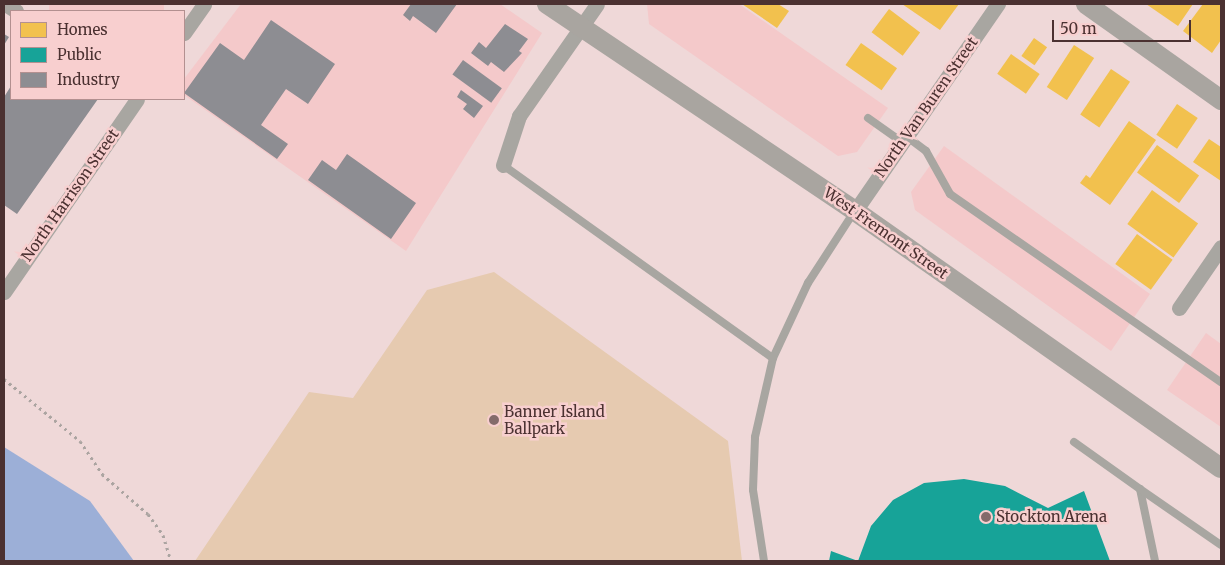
<!DOCTYPE html>
<style>
body{margin:0}
#map{position:relative;width:1225px;height:565px;overflow:hidden;background:#efd8d8;font-family:Merriweather,serif}
div>[style]{position:absolute}
[style*='--x']{left:calc(var(--x)*1px);top:calc(var(--y)*1px);width:calc(var(--w)*1px);rotate:calc(var(--a)*1deg)}
.built>*{inset:0;background:#f4c9ca;transform-origin:0 0}
.green>*{inset:0;background:#e6cab0}
.water>*{inset:0;background:#9cafd7}
.homes>*{inset:0;background:#f2c14e;transform-origin:0 0}
.public>*{inset:0;background:#17a398}
.industry>*{inset:0;background:#8d8d92;transform-origin:0 0}
.path>*{height:3px;margin-top:-1.5px;transform-origin:0;background:repeating-linear-gradient(90deg,#aba4a1 0 2.5px,transparent 0 6.5px)}
.lane>*{height:8px;margin:-4px;padding:0 4px;transform-origin:4px;border-radius:4px;background:#a8a6a1}
.street>*{height:15px;margin:-7.5px;padding:0 7.5px;transform-origin:7.5px;border-radius:7.5px;background:#a8a6a1}
.secondary>*{height:20px;margin:-10px;padding:0 10px;transform-origin:10px;border-radius:10px;background:#a9a5a0}
.dots>*{width:14px;height:14px;translate:-50% -50%;box-sizing:border-box;border:2px solid #f8cfcf;border-radius:50%}
span{translate:-50% -50%;white-space:nowrap;text-align:center;line-height:1.15;-webkit-text-stroke:5px #f8cfcf;paint-order:stroke}
.street-label{font-size:15px;color:#4b3131}
.poi-label{font-size:15px;color:#4b3131}
.left{translate:0 -50%;text-align:left}
.frame{position:absolute;inset:0;border:5px solid #4b3131;pointer-events:none}
.legend{position:absolute;left:10px;top:10px;width:175px;height:90px;box-sizing:border-box;background:#f8cfcf;border:1px solid #b39090;margin:0;padding:6px 9px;list-style:none;font-size:15px;color:#4b3131}
.legend li{display:flex;align-items:center;gap:10px;height:25px}
.legend b{width:25px;border:1px solid #b39090}
.scale{position:absolute;left:1052px;top:20px;width:139px;height:22px;box-sizing:border-box;border:2px solid #4b3131;border-top:0;padding-left:6px;font-size:15px;line-height:18px;white-space:nowrap;color:#4b3131;-webkit-text-stroke:4px #f8cfcf;paint-order:stroke}
</style>
<div id="map">
<div class="built">
<div style="left:49px;top:4px;width:115px;height:13px"></div>
<div style="clip-path:polygon(241px 4px,500px 4px,542px 33px,406px 251px,184px 95px,184px 79px)"></div>
<div style="clip-path:polygon(647px 4px,739px 4px,888px 108px,857px 152px,838px 156px,649px 24px)"></div>
<div style="clip-path:polygon(944px 146px,1150px 294px,1111px 351px,915px 210px,911px 192px)"></div>
<div style="clip-path:polygon(1206px 333px,1221px 344px,1221px 427px,1167px 390px)"></div>
</div>
<div class="green">
<div style="clip-path:polygon(494px 272px,728px 441px,742px 561px,195px 561px,309px 392px,353px 398px,427px 290px)"></div>
</div>
<div class="water">
<div style="clip-path:polygon(4px 447px,90px 501px,134px 561px,4px 561px)"></div>
</div>
<div class="homes">
<div style="clip-path:polygon(742px 4px,778px 4px,789px 11px,777px 28px)"></div>
<div style="clip-path:polygon(902px 4px,959px 4px,940px 30px)"></div>
<div style="clip-path:polygon(1146px 4px,1193px 4px,1178px 26px)"></div>
<div style="clip-path:polygon(1203px 4px,1221px 4px,1221px 40px,1212px 53px,1183px 31px)"></div>
<div style="left:889px;top:9px;width:39px;height:29px;rotate:37deg"></div>
<div style="left:1034px;top:38px;width:16px;height:22px;rotate:35deg"></div>
<div style="left:861px;top:43px;width:44px;height:27px;rotate:35deg"></div>
<div style="left:1074px;top:45px;width:24px;height:50px;rotate:33deg"></div>
<div style="left:1011px;top:54px;width:35px;height:24px;rotate:35deg"></div>
<div style="left:1111px;top:69px;width:23px;height:55px;rotate:34deg"></div>
<div style="left:1177px;top:104px;width:25px;height:37px;rotate:34deg"></div>
<div style="clip-path:polygon(1129px 121px,1156px 140px,1110px 205px,1080px 183px,1086px 175px,1090px 178px)"></div>
<div style="clip-path:polygon(1209px 139px,1221px 147px,1221px 181px,1193px 162px)"></div>
<div style="left:1157px;top:145px;width:52px;height:34px;rotate:36deg"></div>
<div style="left:1152px;top:190px;width:57px;height:42px;rotate:36deg"></div>
<div style="left:1137px;top:234px;width:44px;height:37px;rotate:36deg"></div>
</div>
<div class="public">
<div style="clip-path:polygon(964px 479px,1005px 486px,1048px 508px,1084px 491px,1110px 561px,829px 561px,831px 551px,858px 561px,871px 526px,893px 500px,924px 483px)"></div>
</div>
<div class="industry">
<div style="clip-path:polygon(411px 4px,457px 4px,436px 33px,413px 16px,410px 21px,403px 15px)"></div>
<div style="clip-path:polygon(271px 20px,335px 64px,308px 104px,286px 89px,261px 125px,288px 144px,277px 159px,184px 93px,220px 43px,244px 60px)"></div>
<div style="clip-path:polygon(505px 24px,528px 39px,519px 51px,522px 53px,504px 72px,491px 62px,488px 66px,471px 53px,479px 42px,486px 48px)"></div>
<div style="clip-path:polygon(4px 34px,9px 37px,4px 45px)"></div>
<div style="left:463px;top:60px;width:48px;height:18px;rotate:36deg"></div>
<div style="clip-path:polygon(11px 86px,11px 99px,98px 99px,17px 214px,4px 205px,4px 97px)"></div>
<div style="clip-path:polygon(461px 90px,483px 106px,474px 118px,463px 109px,467px 104px,457px 97px)"></div>
<div style="clip-path:polygon(347px 154px,416px 203px,391px 239px,308px 180px,322px 160px,336px 170px)"></div>
</div>
<div class="path">
<div style="--x:4;--y:379;--w:98;--a:39.2"></div>
<div style="--x:80;--y:441;--w:40;--a:56"></div>
<div style="--x:102;--y:474;--w:61;--a:41"></div>
<div style="--x:148;--y:514;--w:26;--a:54"></div>
<div style="--x:163;--y:535;--w:27;--a:73"></div>
</div>
<div class="lane">
<div style="--x:868;--y:118;--w:42;--a:35.2"></div>
<div style="--x:906;--y:136;--w:25;--a:37"></div>
<div style="--x:926;--y:151;--w:49;--a:60.8"></div>
<div style="--x:950;--y:194;--w:330;--a:34.8"></div>
<div style="--x:503;--y:165;--w:332;--a:35.6"></div>
<div style="--x:1074;--y:442;--w:81;--a:35.5"></div>
<div style="--x:1140;--y:489;--w:74;--a:78.2"></div>
<div style="--x:1140;--y:489;--w:98;--a:34.7"></div>
<div style="--x:764;--y:561;--w:72;--a:-98.8"></div>
<div style="--x:753;--y:490;--w:53;--a:-87.8"></div>
<div style="--x:755;--y:437;--w:81;--a:-77.2"></div>
<div style="--x:773;--y:358;--w:83;--a:-65"></div>
<div style="--x:808;--y:283;--w:85;--a:-57.1"></div>
</div>
<div class="street">
<div style="--x:5;--y:4;--w:13;--a:32"></div>
<div style="--x:184;--y:33;--w:35;--a:-55"></div>
<div style="--x:503;--y:165;--w:52;--a:-71.9"></div>
<div style="--x:519;--y:116;--w:136;--a:-55.1"></div>
<div style="--x:855;--y:211;--w:252;--a:-55.4"></div>
<div style="--x:4;--y:292;--w:234;--a:-55.4"></div>
<div style="--x:1179;--y:308;--w:74;--a:-55.5"></div>
</div>
<div class="secondary">
<div style="--x:547;--y:4;--w:371;--a:33.9"></div>
<div style="--x:855;--y:211;--w:447;--a:35.1"></div>
<div style="--x:1086;--y:4;--w:166;--a:35.4"></div>
</div>
<div class="dots">
<div style="left:494px;top:420px;background:#846b6b"></div>
<div style="left:986px;top:517px;background:#846b6b"></div>
</div>
<div class="street-label">
<span style="left:926px;top:107px;rotate:-55deg">North Van Buren Street</span>
<span style="left:70px;top:195px;rotate:-55deg">North Harrison Street</span>
<span style="left:886px;top:233px;rotate:35deg">West Fremont Street</span>
</div>
<div class="poi-label">
<span class="left" style="left:504px;top:420px">Banner Island<br>Ballpark</span>
<span class="left" style="left:996px;top:517px">Stockton Arena</span>
</div>
<div class="frame"></div>
<ul class="legend">
<li><b style="height:14px;background:#f2c14e"></b>Homes</li>
<li><b style="height:14px;background:#17a398"></b>Public</li>
<li><b style="height:14px;background:#8d8d92"></b>Industry</li>
</ul>
<div class="scale">50 m</div>
</div>
